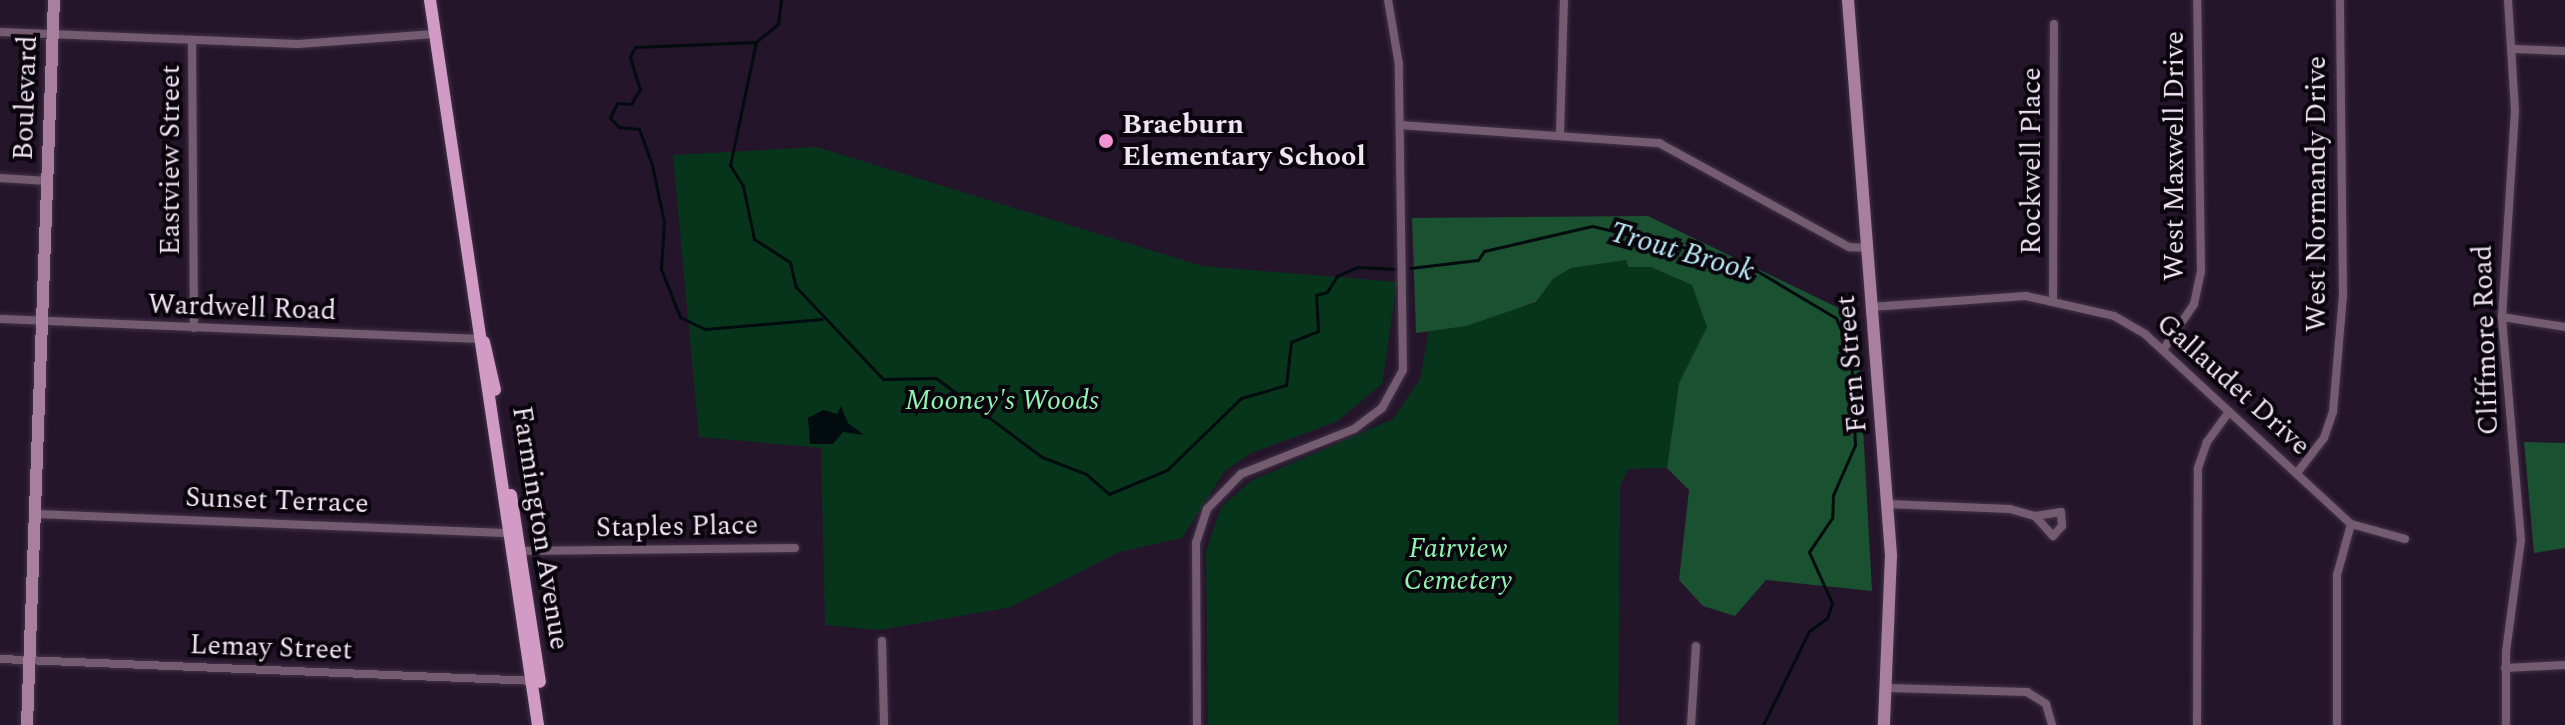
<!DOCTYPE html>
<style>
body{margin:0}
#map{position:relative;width:2565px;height:725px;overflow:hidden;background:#25152b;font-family:Spectral,serif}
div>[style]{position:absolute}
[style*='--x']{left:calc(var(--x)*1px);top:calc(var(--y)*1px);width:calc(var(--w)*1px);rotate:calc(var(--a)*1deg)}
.green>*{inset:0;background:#07351c}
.forest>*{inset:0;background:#1a5131}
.water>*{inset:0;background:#020b0e}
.stream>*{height:3px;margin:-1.5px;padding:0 1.5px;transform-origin:1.5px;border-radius:1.5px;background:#020b0e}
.roads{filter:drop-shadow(0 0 2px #413247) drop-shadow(0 0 2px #413247)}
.street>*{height:8px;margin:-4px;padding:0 4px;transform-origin:4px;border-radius:4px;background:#755b6f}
.secondary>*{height:12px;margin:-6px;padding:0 6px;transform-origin:6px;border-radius:6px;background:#a97f9f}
.primary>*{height:12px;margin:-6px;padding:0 6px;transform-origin:6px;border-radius:6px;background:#d19bc5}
.dots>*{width:22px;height:22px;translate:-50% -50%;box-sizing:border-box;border:4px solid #0a050d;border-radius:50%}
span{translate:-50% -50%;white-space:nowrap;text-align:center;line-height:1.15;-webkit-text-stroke:8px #0a050d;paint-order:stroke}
.street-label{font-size:28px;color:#eee4f3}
.poi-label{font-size:28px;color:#eee4f3;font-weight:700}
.left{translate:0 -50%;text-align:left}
.park-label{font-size:28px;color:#90f4b3;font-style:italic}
.water-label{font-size:30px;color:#baeaf6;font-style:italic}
</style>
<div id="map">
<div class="green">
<div style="clip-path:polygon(817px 147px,1202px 266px,1397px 282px,1382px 384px,1336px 422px,1251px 453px,1224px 472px,1182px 538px,1119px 552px,1011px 607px,880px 630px,825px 625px,821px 448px,699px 437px,673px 155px)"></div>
<div style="clip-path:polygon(1626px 260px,1628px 267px,1651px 267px,1693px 285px,1707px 327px,1679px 383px,1667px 468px,1628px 469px,1620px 486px,1618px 725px,1208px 725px,1206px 551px,1221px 507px,1251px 481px,1393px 419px,1420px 379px,1429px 331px,1536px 303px,1553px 279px,1571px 268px)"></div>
</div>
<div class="forest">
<div style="clip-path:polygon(1648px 216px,1857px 317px,1872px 591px,1766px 580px,1735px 616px,1703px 606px,1679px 580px,1689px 490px,1667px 468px,1679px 383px,1707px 327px,1692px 285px,1651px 267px,1628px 267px,1626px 260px,1571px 268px,1553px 279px,1536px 302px,1466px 326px,1416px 333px,1412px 218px)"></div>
<div style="clip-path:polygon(2524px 442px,2565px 443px,2565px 548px,2534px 553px)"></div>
</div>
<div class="water">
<div style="clip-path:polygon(841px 406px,848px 423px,864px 435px,843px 432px,833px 444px,810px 444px,808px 418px,823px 410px,837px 414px)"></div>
</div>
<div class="stream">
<div style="--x:781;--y:0;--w:24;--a:97"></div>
<div style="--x:778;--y:24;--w:28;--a:141"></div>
<div style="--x:756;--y:42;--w:126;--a:101.9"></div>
<div style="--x:730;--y:165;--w:25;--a:58"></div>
<div style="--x:743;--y:186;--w:54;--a:78.3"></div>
<div style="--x:754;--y:239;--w:43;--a:32.6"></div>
<div style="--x:790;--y:262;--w:26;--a:77"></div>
<div style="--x:796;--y:287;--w:127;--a:46.6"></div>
<div style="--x:883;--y:379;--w:53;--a:-1.1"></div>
<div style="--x:936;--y:378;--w:132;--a:36.7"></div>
<div style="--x:1042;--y:457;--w:47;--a:21.1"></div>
<div style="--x:1086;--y:474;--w:30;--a:41"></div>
<div style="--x:1109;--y:494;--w:63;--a:-22.5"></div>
<div style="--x:1167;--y:470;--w:103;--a:-44.2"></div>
<div style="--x:1241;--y:398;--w:47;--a:-16.1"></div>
<div style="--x:1286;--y:385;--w:43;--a:-83.4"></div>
<div style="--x:1291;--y:342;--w:29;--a:-22"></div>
<div style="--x:1318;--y:331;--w:36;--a:-93"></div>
<div style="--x:1316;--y:295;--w:11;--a:-15"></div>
<div style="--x:1327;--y:292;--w:19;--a:-58"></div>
<div style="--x:1337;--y:276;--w:22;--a:-24"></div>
<div style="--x:1357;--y:267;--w:38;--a:3"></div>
<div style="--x:756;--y:42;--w:121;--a:177.6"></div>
<div style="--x:635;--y:47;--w:11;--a:117"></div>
<div style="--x:630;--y:57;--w:34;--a:73"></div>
<div style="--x:640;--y:89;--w:17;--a:121"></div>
<div style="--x:631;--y:104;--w:14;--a:-176"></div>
<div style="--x:617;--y:103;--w:17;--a:115"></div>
<div style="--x:610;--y:118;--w:13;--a:45"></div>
<div style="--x:619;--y:127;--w:20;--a:6"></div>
<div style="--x:639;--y:129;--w:38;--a:70"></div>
<div style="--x:652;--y:165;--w:58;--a:78.1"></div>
<div style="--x:664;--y:222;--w:47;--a:93.7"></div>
<div style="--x:661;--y:269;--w:52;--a:68.4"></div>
<div style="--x:680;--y:317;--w:28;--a:26"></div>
<div style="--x:705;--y:329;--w:117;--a:-4.9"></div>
<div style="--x:1410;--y:268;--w:68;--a:-6.7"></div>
<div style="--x:1478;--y:260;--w:11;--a:-56"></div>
<div style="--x:1484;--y:251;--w:111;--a:-13"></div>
<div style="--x:1592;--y:226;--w:102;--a:13.1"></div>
<div style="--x:1691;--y:249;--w:48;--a:26"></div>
<div style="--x:1734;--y:270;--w:23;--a:2"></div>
<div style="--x:1757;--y:271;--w:92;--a:30.7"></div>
<div style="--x:1836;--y:318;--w:39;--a:67"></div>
<div style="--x:1851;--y:354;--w:91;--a:87.5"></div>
<div style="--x:1855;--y:445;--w:55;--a:113.7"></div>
<div style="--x:1833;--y:495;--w:23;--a:92"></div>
<div style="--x:1832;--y:518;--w:41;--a:124.1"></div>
<div style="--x:1809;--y:552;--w:56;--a:65.7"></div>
<div style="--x:1832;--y:603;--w:16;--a:108"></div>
<div style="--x:1827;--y:618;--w:22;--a:144"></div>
<div style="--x:1809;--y:631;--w:105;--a:116.1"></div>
</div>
<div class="roads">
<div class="street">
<div style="--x:0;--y:32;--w:298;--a:2.3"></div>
<div style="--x:298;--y:44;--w:137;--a:-4.2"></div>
<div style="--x:192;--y:40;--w:288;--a:89.6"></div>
<div style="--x:2513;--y:49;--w:52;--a:2.2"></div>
<div style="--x:1400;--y:125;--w:260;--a:4"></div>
<div style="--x:1659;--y:143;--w:217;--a:28.7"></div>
<div style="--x:1849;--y:247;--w:17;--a:3"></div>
<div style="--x:1560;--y:133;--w:133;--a:-88.3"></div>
<div style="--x:0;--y:178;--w:47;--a:3.7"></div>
<div style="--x:2053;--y:299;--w:275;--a:-89.8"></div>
<div style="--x:1871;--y:307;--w:155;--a:-4.1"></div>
<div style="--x:2026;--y:296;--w:90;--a:12.8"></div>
<div style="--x:2114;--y:316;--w:36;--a:30"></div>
<div style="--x:2145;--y:334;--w:280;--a:42.7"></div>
<div style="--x:2351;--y:524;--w:56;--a:15.5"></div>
<div style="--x:2502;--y:317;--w:64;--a:9"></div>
<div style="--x:0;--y:319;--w:482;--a:2.4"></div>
<div style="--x:2163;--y:350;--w:55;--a:-56"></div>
<div style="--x:2194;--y:304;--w:33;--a:-78"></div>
<div style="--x:2201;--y:272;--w:272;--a:-90.8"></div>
<div style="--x:2297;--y:473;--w:44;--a:-52.4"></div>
<div style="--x:2324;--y:438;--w:28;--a:-71"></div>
<div style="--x:2333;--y:412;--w:116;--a:-85.1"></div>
<div style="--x:2343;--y:296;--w:296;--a:-90.6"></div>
<div style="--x:1887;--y:504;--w:123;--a:2.3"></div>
<div style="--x:2010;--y:509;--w:26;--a:16"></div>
<div style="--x:2035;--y:516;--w:27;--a:48"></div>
<div style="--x:2053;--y:536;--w:13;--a:-48"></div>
<div style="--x:2062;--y:526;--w:14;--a:-94"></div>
<div style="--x:2061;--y:512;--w:26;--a:171"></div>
<div style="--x:34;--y:514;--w:479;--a:2.3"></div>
<div style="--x:516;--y:551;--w:279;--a:-0.6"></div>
<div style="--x:882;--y:641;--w:84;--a:88.6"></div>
<div style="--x:0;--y:659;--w:535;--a:2.35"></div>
<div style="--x:2505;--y:668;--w:60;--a:-2.9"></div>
<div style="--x:1888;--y:688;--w:139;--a:1.6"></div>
<div style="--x:2027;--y:692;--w:22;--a:32"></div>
<div style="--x:2046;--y:704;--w:22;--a:74"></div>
<div style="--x:1197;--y:725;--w:182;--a:-90.3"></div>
<div style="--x:1196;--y:543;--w:36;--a:-72"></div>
<div style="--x:1207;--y:509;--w:49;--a:-45.8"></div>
<div style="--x:1241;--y:474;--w:122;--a:-21.7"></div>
<div style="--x:1354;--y:429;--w:35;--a:-37"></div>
<div style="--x:1382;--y:408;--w:43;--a:-61.1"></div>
<div style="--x:1403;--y:370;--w:305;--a:-90.8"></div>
<div style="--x:1399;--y:65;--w:66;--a:-99.6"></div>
<div style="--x:1691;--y:725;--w:79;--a:-86.4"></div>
<div style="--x:2197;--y:725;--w:257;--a:-89.8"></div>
<div style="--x:2198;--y:468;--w:28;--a:-71"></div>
<div style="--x:2207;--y:442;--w:37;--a:-54"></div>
<div style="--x:2337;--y:725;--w:150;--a:-90"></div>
<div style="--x:2337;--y:575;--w:53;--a:-74.6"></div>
<div style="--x:2506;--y:725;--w:73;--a:-90"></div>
<div style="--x:2506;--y:652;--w:113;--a:-82.4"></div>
<div style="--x:2521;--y:540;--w:224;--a:-94.9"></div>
<div style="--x:2502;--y:317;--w:206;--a:-86.4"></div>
<div style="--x:2515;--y:111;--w:111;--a:-93.6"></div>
</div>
<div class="secondary">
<div style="--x:1848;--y:0;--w:557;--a:85.57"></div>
<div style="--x:1891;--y:555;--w:170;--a:92.4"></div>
<div style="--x:27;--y:725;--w:726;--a:-87.87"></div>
</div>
<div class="primary">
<div style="--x:430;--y:0;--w:733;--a:81.53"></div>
<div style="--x:484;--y:342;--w:49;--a:77.1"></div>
<div style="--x:511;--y:495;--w:189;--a:81.2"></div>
</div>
</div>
<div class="dots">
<div style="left:1106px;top:141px;background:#f391d5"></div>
</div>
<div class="street-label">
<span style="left:26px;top:98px;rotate:-88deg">Boulevard</span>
<span style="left:2175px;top:156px;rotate:-90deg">West Maxwell Drive</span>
<span style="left:171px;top:160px;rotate:-90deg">Eastview Street</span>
<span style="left:2032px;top:161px;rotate:-90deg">Rockwell Place</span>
<span style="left:2317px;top:194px;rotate:-90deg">West Normandy Drive</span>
<span style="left:242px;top:308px;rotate:2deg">Wardwell Road</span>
<span style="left:2486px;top:340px;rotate:-92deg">Cliffmore Road</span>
<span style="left:1852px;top:364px;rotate:-95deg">Fern Street</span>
<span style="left:2233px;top:385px;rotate:42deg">Gallaudet Drive</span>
<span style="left:277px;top:501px;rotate:2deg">Sunset Terrace</span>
<span style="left:677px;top:527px;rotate:-1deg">Staples Place</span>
<span style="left:540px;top:528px;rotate:81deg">Farmington Avenue</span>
<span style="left:271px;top:648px;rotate:2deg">Lemay Street</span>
</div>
<div class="poi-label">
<span class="left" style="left:1122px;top:141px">Braeburn<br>Elementary School</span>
</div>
<div class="park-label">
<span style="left:1002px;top:401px">Mooney's Woods</span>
<span style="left:1458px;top:565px">Fairview<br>Cemetery</span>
</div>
<div class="water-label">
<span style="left:1682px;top:252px;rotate:16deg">Trout Brook</span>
</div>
</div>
